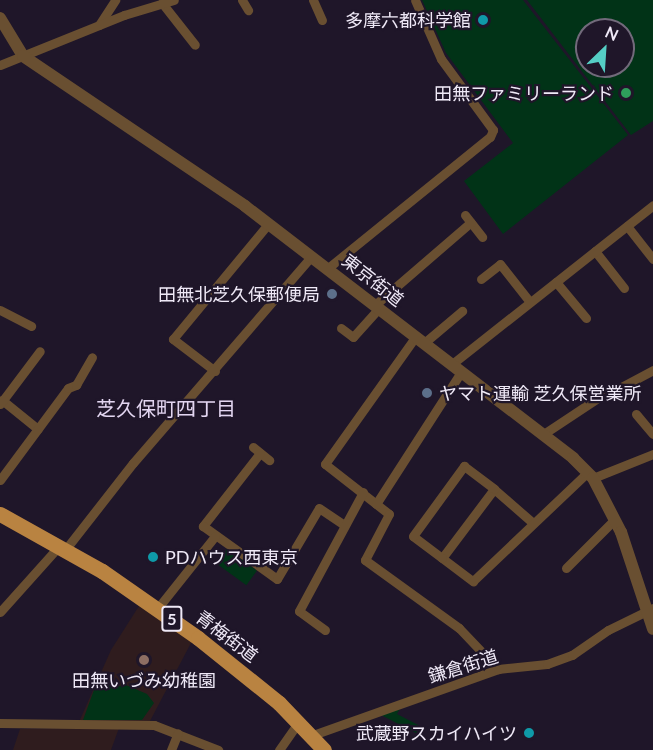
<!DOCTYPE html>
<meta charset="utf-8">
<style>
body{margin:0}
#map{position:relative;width:653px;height:750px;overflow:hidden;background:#1f1629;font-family:Lato,"Noto Sans JP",sans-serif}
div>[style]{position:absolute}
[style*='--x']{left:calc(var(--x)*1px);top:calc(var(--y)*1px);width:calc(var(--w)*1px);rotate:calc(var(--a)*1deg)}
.education>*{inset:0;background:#2f1c1e}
.green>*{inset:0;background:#013317;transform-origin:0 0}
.minor>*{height:9px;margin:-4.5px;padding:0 4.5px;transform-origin:4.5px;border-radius:4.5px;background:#694f31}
.tertiary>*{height:12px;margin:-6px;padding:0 6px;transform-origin:6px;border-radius:6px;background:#694f31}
.primary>*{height:15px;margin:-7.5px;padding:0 7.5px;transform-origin:7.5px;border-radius:7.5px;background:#b98341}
.dots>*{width:16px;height:16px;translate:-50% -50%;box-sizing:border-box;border:3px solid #1f1629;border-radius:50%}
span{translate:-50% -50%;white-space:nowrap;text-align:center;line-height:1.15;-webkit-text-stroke:4.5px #1f1629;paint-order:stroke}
.shield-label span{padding:2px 4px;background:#1f1629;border:2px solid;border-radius:4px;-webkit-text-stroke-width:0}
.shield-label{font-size:16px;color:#efe9f7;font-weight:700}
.poi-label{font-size:18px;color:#efe9f7}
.right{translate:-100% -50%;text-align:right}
.left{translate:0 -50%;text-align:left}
.street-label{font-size:18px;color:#efe9f7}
.neighbourhood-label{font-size:20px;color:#e3d6f1}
.north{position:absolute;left:575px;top:18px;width:60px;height:60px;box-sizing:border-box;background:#1f1629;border:2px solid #726a7b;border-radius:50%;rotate:25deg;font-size:16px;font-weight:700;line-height:24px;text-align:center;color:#efe9f7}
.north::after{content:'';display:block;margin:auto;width:21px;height:27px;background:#55cec5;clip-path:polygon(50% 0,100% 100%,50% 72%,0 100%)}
</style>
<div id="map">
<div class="education">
<div style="clip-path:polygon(139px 606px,192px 641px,150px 721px,79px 722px,111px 650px)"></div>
<div style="clip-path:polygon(119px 728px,111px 750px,13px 750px,20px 729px)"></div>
</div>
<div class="green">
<div style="clip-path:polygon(422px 0,523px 0,628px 135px,503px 234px,464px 181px,513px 143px,446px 53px)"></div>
<div style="clip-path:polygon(evenodd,527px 0,653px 0,653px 121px,631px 135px,527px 0,587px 30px,623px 30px,623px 66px,587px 66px,587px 30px)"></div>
<div style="left:227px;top:549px;width:37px;height:18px;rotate:36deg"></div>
<div style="clip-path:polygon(98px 679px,114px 687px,126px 685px,147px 694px,154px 703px,142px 720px,83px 720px)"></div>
<div style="clip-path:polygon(402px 705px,397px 714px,420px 726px,416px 733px,379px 714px)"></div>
</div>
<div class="minor">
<div style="--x:242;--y:0;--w:12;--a:59"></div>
<div style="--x:313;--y:0;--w:22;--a:66"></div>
<div style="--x:162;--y:3;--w:53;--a:51.8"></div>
<div style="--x:99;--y:25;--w:30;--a:-57"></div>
<div style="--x:0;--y:65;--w:134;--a:-22"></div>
<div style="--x:124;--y:15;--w:52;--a:-16.7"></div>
<div style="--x:465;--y:215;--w:28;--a:52"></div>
<div style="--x:627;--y:226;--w:42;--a:51.8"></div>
<div style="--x:595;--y:251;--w:47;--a:51.9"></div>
<div style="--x:328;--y:268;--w:208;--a:-39"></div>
<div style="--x:490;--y:137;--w:8;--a:-67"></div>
<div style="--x:493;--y:130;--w:88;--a:-126.2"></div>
<div style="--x:441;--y:59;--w:64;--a:-113.8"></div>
<div style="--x:481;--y:279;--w:24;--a:-38"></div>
<div style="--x:500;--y:264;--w:48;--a:51.7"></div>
<div style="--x:556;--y:282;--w:47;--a:50.2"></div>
<div style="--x:376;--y:304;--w:125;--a:-40.8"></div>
<div style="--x:0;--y:310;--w:35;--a:27"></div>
<div style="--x:341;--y:328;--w:15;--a:37"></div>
<div style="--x:353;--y:337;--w:40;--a:-48"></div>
<div style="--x:416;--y:336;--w:157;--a:125.4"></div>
<div style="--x:325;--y:464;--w:81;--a:38"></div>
<div style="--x:389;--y:514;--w:52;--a:117.6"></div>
<div style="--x:365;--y:560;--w:116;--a:35.9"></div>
<div style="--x:459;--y:628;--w:57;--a:46.4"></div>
<div style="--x:424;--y:343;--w:50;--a:-40.1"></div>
<div style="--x:452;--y:364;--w:256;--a:-38.3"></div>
<div style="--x:215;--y:371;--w:53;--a:-142.7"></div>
<div style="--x:173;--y:339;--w:149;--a:-50.4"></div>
<div style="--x:610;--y:393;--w:49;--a:-28.1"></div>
<div style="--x:2;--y:400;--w:46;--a:38.9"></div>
<div style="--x:0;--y:404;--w:66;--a:-53"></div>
<div style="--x:636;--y:414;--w:26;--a:50"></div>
<div style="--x:542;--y:435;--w:71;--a:-33.5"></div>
<div style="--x:253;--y:447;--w:21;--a:39"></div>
<div style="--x:260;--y:453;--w:93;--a:128"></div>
<div style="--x:203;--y:526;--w:91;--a:35.6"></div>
<div style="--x:277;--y:579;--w:82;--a:-59.4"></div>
<div style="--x:319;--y:508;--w:30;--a:34"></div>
<div style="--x:593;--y:478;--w:65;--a:-21.8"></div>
<div style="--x:0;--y:480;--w:114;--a:-53.5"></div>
<div style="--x:68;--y:388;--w:9;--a:-21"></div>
<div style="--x:76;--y:385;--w:32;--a:-60"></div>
<div style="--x:376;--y:504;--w:157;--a:-57.2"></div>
<div style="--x:533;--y:523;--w:52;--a:-138.9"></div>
<div style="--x:494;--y:489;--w:86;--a:127"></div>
<div style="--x:442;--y:558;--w:39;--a:37"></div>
<div style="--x:473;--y:581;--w:158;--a:-43.5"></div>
<div style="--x:65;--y:550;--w:110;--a:-52"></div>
<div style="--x:133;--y:463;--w:272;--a:-49.2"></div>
<div style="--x:442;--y:558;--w:36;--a:-143"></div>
<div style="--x:413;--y:536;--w:87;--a:-53.9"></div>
<div style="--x:464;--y:466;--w:38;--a:37"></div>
<div style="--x:566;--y:568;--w:69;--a:-45"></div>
<div style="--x:157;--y:609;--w:93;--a:-51.5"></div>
<div style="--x:0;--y:612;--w:89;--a:-48.2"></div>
<div style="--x:325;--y:630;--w:32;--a:-144"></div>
<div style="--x:299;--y:611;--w:135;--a:-61.7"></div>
<div style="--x:0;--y:723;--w:154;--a:0.7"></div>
<div style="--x:154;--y:725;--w:69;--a:21.3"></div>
<div style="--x:310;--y:736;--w:200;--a:-19.6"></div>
<div style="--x:498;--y:669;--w:49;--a:-5.8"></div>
<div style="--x:547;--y:664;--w:27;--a:-20"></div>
<div style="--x:572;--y:655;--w:44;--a:-34.8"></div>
<div style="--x:608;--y:630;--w:50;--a:-26.1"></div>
<div style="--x:171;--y:750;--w:18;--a:-68"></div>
<div style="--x:279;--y:750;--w:33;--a:-55"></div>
</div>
<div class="tertiary">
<div style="--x:0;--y:18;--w:44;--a:58.8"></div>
<div style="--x:23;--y:56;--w:268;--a:34"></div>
<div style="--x:245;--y:206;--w:414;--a:37.5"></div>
<div style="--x:573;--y:458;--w:28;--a:45"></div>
<div style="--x:593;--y:478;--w:61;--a:62.6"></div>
<div style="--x:621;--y:532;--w:102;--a:71.7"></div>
</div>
<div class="primary">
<div style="--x:0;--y:514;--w:117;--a:29.2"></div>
<div style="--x:102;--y:571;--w:117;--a:34.9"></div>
<div style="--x:198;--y:638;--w:104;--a:38.7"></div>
<div style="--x:279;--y:703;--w:65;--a:46.2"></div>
</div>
<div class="dots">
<div style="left:483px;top:20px;background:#0f9aa8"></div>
<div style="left:626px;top:93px;background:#2e9e5b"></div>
<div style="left:332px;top:294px;background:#5c6f8a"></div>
<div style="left:427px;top:393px;background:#5c6f8a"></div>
<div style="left:153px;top:557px;background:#0f9aa8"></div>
<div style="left:144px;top:660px;background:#8d6e63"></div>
<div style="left:529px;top:733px;background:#0f9aa8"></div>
</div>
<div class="shield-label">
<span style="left:172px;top:619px">5</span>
</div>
<div class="poi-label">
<span class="right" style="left:471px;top:20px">多摩六都科学館</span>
<span class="right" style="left:614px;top:93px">田無ファミリーランド</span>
<span class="right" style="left:320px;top:294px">田無北芝久保郵便局</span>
<span class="left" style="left:439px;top:393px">ヤマト運輸 芝久保営業所</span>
<span class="left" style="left:165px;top:557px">PDハウス西東京</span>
<span style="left:144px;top:680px">田無いづみ幼稚園</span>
<span class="right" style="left:517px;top:733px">武蔵野スカイハイツ</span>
</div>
<div class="street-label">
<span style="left:373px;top:280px;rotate:38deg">東京街道</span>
<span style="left:227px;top:636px;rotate:37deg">青梅街道</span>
<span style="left:463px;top:666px;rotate:-17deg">鎌倉街道</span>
</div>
<div class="neighbourhood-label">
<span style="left:166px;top:408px">芝久保町四丁目</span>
</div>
<div class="north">N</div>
</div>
